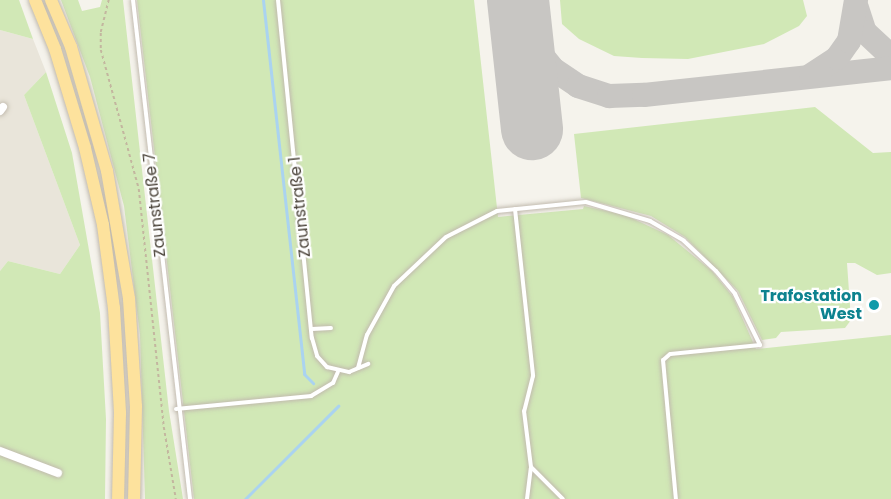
<!DOCTYPE html>
<meta charset="utf-8">
<style>
body{margin:0}
#map{position:relative;width:891px;height:499px;overflow:hidden;background:#f5f3ec;font-family:Poppins,sans-serif}
div>[style]{position:absolute}
[style*='--x']{left:calc(var(--x)*1px);top:calc(var(--y)*1px);width:calc(var(--w)*1px);rotate:calc(var(--a)*1deg)}
.residential>*{inset:0;background:#e9e5da}
.green>*{inset:0;background:#d1e8b6}
.stream>*{height:3px;margin:-1.5px;padding:0 1.5px;transform-origin:1.5px;border-radius:1.5px;background:#aad3f0}
.taxiway>*{height:24px;margin:-12px;padding:0 12px;transform-origin:12px;border-radius:12px;background:#c8c6c3}
.runway>*{height:62px;margin:-31px;padding:0 31px;transform-origin:31px;border-radius:31px;background:#c8c6c3}
.path>*{height:1.5px;margin-top:-0.75px;transform-origin:0;background:repeating-linear-gradient(90deg,#c3b69f 0 3px,transparent 0 6px)}
.roads{filter:drop-shadow(0 0 2px #c1baae) drop-shadow(0 0 2px #c1baae)}
.service>*{height:4px;margin:-2px;padding:0 2px;transform-origin:2px;border-radius:2px;background:#fff}
.minor>*{height:8px;margin:-4px;padding:0 4px;transform-origin:4px;border-radius:4px;background:#fff}
.primary>*{height:12px;margin:-6px;padding:0 6px;transform-origin:6px;border-radius:6px;background:#fde29d}
.dots>*{width:16px;height:16px;translate:-50% -50%;box-sizing:border-box;border:3px solid #fff;border-radius:50%}
span{translate:-50% -50%;white-space:nowrap;text-align:center;line-height:1.15;-webkit-text-stroke:4.5px #fff;paint-order:stroke}
.street-label{font-size:16px;color:#4a4339}
.culture-label{font-size:16px;color:#0d838f;font-weight:700}
.right{translate:-100% -50%;text-align:right}
</style>
<div id="map">
<div class="residential">
<div style="clip-path:polygon(0 30px,33px 39px,46px 72px,24px 95px,80px 245px,60px 274px,8px 261px,0 271px)"></div>
</div>
<div class="green">
<div style="clip-path:polygon(0 0,19px 0,33px 39px,0 30px)"></div>
<div style="clip-path:polygon(61px 0,78px 0,82px 11px,100px 7px,102px 0,123px 0,169px 411px,183px 499px,145px 499px,140px 335px,124px 206px,90px 77px)"></div>
<div style="clip-path:polygon(137px 0,474px 0,498px 217px,583px 209px,584px 206px,625px 215px,668px 235px,712px 271px,733px 297px,756px 349px,891px 335px,891px 499px,194px 499px)"></div>
<div style="clip-path:polygon(560px 0,803px 0,807px 16px,799px 26px,764px 44px,688px 59px,642px 58px,614px 56px,579px 39px,562px 24px)"></div>
<div style="clip-path:polygon(46px 72px,72px 153px,100px 313px,106px 419px,105px 499px,0 499px,0 271px,8px 261px,60px 274px,80px 245px,24px 95px)"></div>
<div style="clip-path:polygon(815px 107px,873px 153px,891px 152px,891px 273px,877px 275px,855px 263px,847px 263px,851px 320px,845px 328px,781px 332px,776px 338px,762px 340px,738px 291px,685px 237px,651px 216px,581px 198px,574px 134px)"></div>
</div>
<div class="stream">
<div style="--x:263;--y:0;--w:376;--a:83.7"></div>
<div style="--x:304;--y:374;--w:13;--a:45"></div>
<div style="--x:245;--y:499;--w:132;--a:-45"></div>
</div>
<div class="taxiway">
<div style="--x:857;--y:8;--w:25;--a:72"></div>
<div style="--x:865;--y:32;--w:35;--a:43"></div>
<div style="--x:519;--y:11;--w:28;--a:72"></div>
<div style="--x:528;--y:38;--w:40;--a:51"></div>
<div style="--x:553;--y:69;--w:30;--a:34"></div>
<div style="--x:578;--y:86;--w:33;--a:18"></div>
<div style="--x:609;--y:96;--w:35;--a:-2"></div>
<div style="--x:644;--y:95;--w:248;--a:-6.2"></div>
<div style="--x:811;--y:75;--w:31;--a:-33"></div>
<div style="--x:837;--y:58;--w:21;--a:-55"></div>
<div style="--x:849;--y:41;--w:42;--a:-80.3"></div>
</div>
<div class="runway">
<div style="--x:518;--y:0;--w:130;--a:83.8"></div>
</div>
<div class="path">
<div style="--x:109;--y:0;--w:34;--a:104"></div>
<div style="--x:101;--y:33;--w:17;--a:90"></div>
<div style="--x:101;--y:50;--w:144;--a:74.7"></div>
<div style="--x:139;--y:189;--w:239;--a:84"></div>
<div style="--x:164;--y:427;--w:73;--a:80.5"></div>
</div>
<div class="roads">
<div class="service">
<div style="--x:133;--y:0;--w:502;--a:83.48"></div>
<div style="--x:278;--y:0;--w:340;--a:84.3"></div>
<div style="--x:312;--y:338;--w:19;--a:74"></div>
<div style="--x:317;--y:356;--w:15;--a:48"></div>
<div style="--x:327;--y:367;--w:23;--a:13"></div>
<div style="--x:349;--y:372;--w:21;--a:-23"></div>
<div style="--x:515;--y:209;--w:168;--a:83.8"></div>
<div style="--x:533;--y:376;--w:36;--a:104"></div>
<div style="--x:524;--y:411;--w:56;--a:82.9"></div>
<div style="--x:531;--y:467;--w:45;--a:45"></div>
<div style="--x:312;--y:329;--w:19;--a:-3"></div>
<div style="--x:358;--y:368;--w:34;--a:-75"></div>
<div style="--x:367;--y:335;--w:56;--a:-61.1"></div>
<div style="--x:394;--y:286;--w:71;--a:-43.3"></div>
<div style="--x:446;--y:237;--w:57;--a:-27"></div>
<div style="--x:497;--y:211;--w:89;--a:-5.8"></div>
<div style="--x:586;--y:202;--w:67;--a:16.5"></div>
<div style="--x:650;--y:221;--w:39;--a:30"></div>
<div style="--x:684;--y:241;--w:44;--a:43.2"></div>
<div style="--x:716;--y:271;--w:30;--a:50"></div>
<div style="--x:735;--y:294;--w:57;--a:63.9"></div>
<div style="--x:760;--y:345;--w:90;--a:174.3"></div>
<div style="--x:670;--y:354;--w:9;--a:139"></div>
<div style="--x:663;--y:360;--w:140;--a:84.7"></div>
<div style="--x:176;--y:409;--w:136;--a:-5.5"></div>
<div style="--x:311;--y:396;--w:26;--a:-31"></div>
<div style="--x:333;--y:383;--w:12;--a:-66"></div>
<div style="--x:527;--y:499;--w:31;--a:-83"></div>
</div>
<div class="minor">
<div style="--x:0;--y:111;--w:5;--a:-53"></div>
<div style="--x:0;--y:451;--w:62;--a:20.8"></div>
</div>
<div class="primary">
<div style="--x:35;--y:0;--w:53;--a:67.8"></div>
<div style="--x:55;--y:49;--w:103;--a:73.1"></div>
<div style="--x:85;--y:148;--w:79;--a:76.8"></div>
<div style="--x:103;--y:225;--w:84;--a:82.5"></div>
<div style="--x:114;--y:308;--w:105;--a:86.7"></div>
<div style="--x:120;--y:413;--w:86;--a:91.3"></div>
<div style="--x:51;--y:0;--w:51;--a:66.9"></div>
<div style="--x:71;--y:47;--w:129;--a:73.8"></div>
<div style="--x:107;--y:171;--w:130;--a:80.2"></div>
<div style="--x:129;--y:299;--w:107;--a:86.3"></div>
<div style="--x:136;--y:406;--w:93;--a:91.2"></div>
</div>
</div>
<div class="dots">
<div style="left:874px;top:305px;background:#0f9aa8"></div>
</div>
<div class="street-label">
<span style="left:155px;top:205px;rotate:-96deg">Zaunstraße 7</span>
<span style="left:300px;top:207px;rotate:-96deg">Zaunstraße 1</span>
</div>
<div class="culture-label">
<span class="right" style="left:862px;top:305px">Trafostation<br>West</span>
</div>
</div>
